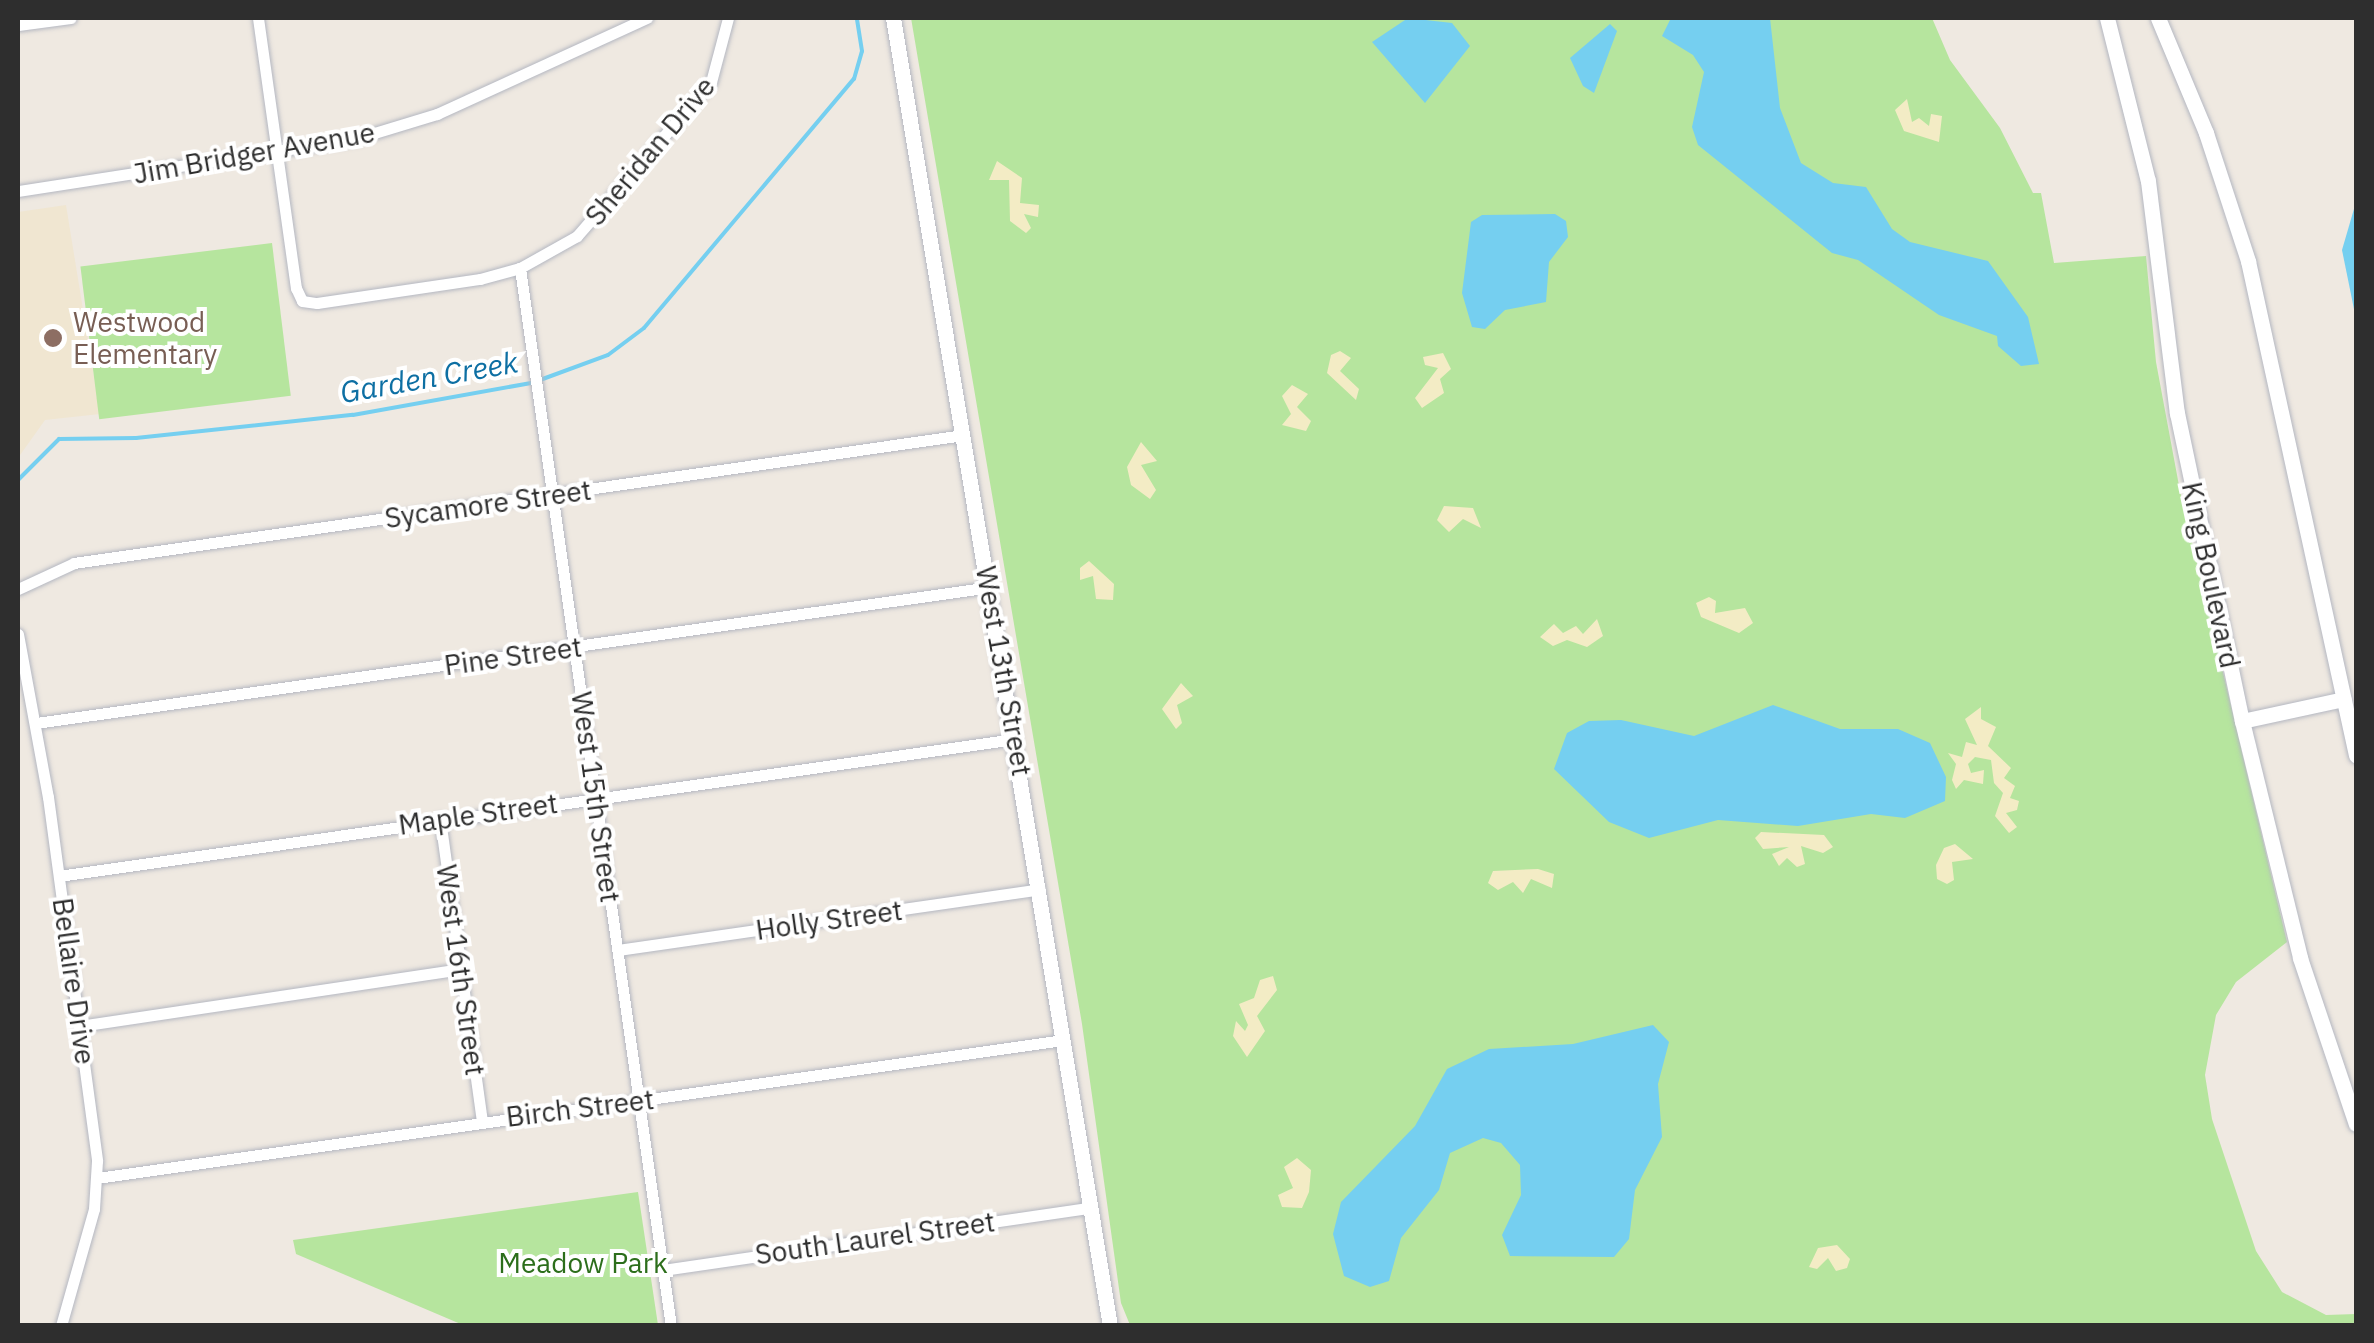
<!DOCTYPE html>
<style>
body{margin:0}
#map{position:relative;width:2374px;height:1343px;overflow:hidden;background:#efe9e1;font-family:"IBM Plex Sans",sans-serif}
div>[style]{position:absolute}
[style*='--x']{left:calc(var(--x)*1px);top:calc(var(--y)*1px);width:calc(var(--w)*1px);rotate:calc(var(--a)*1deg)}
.education>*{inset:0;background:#f0e6d1}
.green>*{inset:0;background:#b6e59e;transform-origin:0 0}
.sand>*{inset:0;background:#f3ecc5}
.water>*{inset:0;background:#75cff0}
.stream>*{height:4px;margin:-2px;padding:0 2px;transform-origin:2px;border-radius:2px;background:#75cff0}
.roads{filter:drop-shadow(0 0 2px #b4b7c1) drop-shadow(0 0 2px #b4b7c1)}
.street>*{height:11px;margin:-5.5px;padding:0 5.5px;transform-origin:5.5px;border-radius:5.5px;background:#fff}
.secondary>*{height:15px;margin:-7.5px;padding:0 7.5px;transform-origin:7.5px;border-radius:7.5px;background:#fff}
.dots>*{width:28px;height:28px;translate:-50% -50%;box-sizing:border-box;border:5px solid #fff;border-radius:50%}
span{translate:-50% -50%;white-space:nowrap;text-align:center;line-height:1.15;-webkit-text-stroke:8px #fff;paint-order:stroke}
.street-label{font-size:28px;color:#2e2e2e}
.education-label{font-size:28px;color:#785e54}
.left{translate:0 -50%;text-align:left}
.park-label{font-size:28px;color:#2c6e1b}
.water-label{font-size:30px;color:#0d6fa3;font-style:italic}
.frame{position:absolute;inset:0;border:20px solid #2e2e2e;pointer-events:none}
</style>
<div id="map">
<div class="education">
<div style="clip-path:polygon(66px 205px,100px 414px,45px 420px,18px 458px,18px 212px)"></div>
</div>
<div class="green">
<div style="clip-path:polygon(911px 18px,1932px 18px,1950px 60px,2000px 128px,2033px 193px,2041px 193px,2054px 263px,2146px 256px,2156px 362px,2180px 491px,2287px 942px,2236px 982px,2216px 1015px,2205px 1075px,2212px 1119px,2256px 1251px,2282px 1292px,2326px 1315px,2356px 1314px,2356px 1325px,1130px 1325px,1121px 1303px,1082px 1024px)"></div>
<div style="left:272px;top:243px;width:154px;height:193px;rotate:83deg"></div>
<div style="clip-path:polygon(638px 1192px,658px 1325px,463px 1325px,296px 1254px,293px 1240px)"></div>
</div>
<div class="sand">
<div style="clip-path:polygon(1907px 99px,1912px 122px,1919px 118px,1929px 126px,1931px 114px,1942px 116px,1939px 142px,1904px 131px,1895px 110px)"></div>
<div style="clip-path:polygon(997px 161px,1022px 178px,1020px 203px,1039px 205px,1038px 217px,1024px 214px,1031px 228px,1026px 233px,1010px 221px,1009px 180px,989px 180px)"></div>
<div style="clip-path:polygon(1340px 351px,1351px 358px,1340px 371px,1359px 389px,1356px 400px,1327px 373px,1331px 355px)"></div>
<div style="clip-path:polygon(1443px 353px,1451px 369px,1440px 379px,1444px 393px,1422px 408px,1415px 398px,1438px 368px,1425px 365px,1423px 357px)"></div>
<div style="clip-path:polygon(1292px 385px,1308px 394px,1297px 407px,1311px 421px,1306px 431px,1282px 425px,1291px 414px,1282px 396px)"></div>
<div style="clip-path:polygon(1141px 442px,1157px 461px,1141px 465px,1156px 490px,1150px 499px,1131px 485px,1127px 467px)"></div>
<div style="clip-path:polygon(1444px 506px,1473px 508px,1481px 528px,1463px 519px,1449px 532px,1437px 520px)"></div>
<div style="clip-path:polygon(1089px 561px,1114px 584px,1113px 600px,1096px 599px,1093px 576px,1080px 580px,1080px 568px)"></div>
<div style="clip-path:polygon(1709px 597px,1716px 601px,1715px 613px,1745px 608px,1753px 623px,1739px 633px,1701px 617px,1696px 603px)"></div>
<div style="clip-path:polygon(1597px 619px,1603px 636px,1587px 647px,1567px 640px,1553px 646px,1540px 637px,1554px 624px,1563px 633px,1576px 626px,1583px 634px)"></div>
<div style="clip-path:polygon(1181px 683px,1193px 696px,1177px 705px,1182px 723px,1176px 729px,1162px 709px)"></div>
<div style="clip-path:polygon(1981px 707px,1981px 719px,1996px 727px,1988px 746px,2011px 768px,2004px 778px,2015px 786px,2010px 798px,2019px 801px,2017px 810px,2006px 813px,2017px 827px,2009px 833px,1995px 816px,2003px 793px,1994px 783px,1991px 760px,1975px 757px,1968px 764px,1971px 773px,1984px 770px,1983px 784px,1964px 780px,1956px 789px,1952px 780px,1956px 764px,1948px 753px,1962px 757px,1966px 742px,1977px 745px,1965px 719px)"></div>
<div style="clip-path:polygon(1761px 832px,1824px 835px,1833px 847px,1823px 853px,1801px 846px,1805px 864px,1797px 867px,1787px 858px,1779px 866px,1772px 854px,1789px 847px,1763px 849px,1755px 838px)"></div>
<div style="clip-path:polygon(1955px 844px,1973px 859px,1952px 862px,1954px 880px,1947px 884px,1937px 879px,1936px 865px,1944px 848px)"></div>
<div style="clip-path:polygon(1538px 869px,1554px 874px,1552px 888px,1531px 879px,1523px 893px,1513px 882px,1498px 890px,1488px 883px,1493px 871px)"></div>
<div style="clip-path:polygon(1273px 976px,1277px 990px,1257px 1016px,1265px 1031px,1247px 1057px,1233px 1036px,1236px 1021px,1245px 1031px,1248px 1025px,1239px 1004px,1254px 998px,1260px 980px)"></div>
<div style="clip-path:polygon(1297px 1158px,1311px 1170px,1309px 1192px,1302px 1208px,1282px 1207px,1278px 1195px,1293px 1188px,1284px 1167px)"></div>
<div style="clip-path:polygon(1837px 1245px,1850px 1259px,1847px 1268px,1836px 1271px,1828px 1258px,1817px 1269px,1809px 1267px,1818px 1248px)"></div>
</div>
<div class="water">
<div style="clip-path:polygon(1408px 18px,1452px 23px,1470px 46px,1425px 103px,1372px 42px)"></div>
<div style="clip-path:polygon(1671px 18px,1770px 18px,1780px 108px,1801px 163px,1833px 183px,1866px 187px,1892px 229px,1910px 242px,1988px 261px,2028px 317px,2039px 364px,2021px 366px,1998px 346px,1997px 336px,1939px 315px,1858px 260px,1832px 253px,1698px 145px,1692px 127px,1704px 72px,1693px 55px,1662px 36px)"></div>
<div style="clip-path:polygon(1610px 24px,1617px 31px,1594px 93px,1583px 86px,1570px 58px)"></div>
<div style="clip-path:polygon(2356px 202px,2356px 319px,2342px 250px)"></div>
<div style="clip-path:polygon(1555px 214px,1566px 221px,1568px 237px,1549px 262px,1546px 302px,1505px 310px,1485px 329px,1472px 327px,1462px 293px,1471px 222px,1482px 215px)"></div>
<div style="clip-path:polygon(1773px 705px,1840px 729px,1898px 729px,1930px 743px,1946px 777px,1945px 801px,1905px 818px,1871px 814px,1798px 826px,1718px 820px,1649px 838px,1609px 822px,1554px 769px,1567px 733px,1589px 721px,1621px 720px,1694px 736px)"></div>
<div style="clip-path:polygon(1653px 1025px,1669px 1042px,1658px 1084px,1662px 1137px,1635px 1190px,1629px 1239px,1614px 1257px,1510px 1256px,1502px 1235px,1521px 1195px,1520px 1165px,1501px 1143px,1483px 1138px,1450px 1153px,1439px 1190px,1401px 1238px,1389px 1281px,1370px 1287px,1344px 1276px,1333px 1234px,1341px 1202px,1415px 1126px,1447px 1069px,1489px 1049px,1573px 1044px)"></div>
</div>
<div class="stream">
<div style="--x:540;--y:380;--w:72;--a:-20.2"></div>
<div style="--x:608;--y:355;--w:45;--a:-36.9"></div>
<div style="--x:644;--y:328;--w:326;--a:-49.9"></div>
<div style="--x:854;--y:79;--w:29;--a:-74"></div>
<div style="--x:862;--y:51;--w:33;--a:-99"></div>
<div style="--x:18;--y:480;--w:58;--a:-45"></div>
<div style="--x:59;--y:439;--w:77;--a:-0.7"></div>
<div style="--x:136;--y:438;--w:218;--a:-6.1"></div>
<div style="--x:353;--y:415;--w:181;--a:-10.2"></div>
</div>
<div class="roads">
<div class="street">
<div style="--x:258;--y:18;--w:273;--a:82"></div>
<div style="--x:296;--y:288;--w:14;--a:65"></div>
<div style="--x:302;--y:301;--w:15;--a:8"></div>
<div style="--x:317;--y:303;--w:165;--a:-8.4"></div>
<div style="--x:480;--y:279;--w:41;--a:-15.4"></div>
<div style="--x:520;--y:268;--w:65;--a:-29.3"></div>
<div style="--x:577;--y:236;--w:204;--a:-49"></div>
<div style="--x:711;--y:82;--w:66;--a:-75.1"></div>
<div style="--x:18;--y:25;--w:53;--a:-7.5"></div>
<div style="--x:18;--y:191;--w:341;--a:-8.8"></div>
<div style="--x:355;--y:139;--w:86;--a:-17"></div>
<div style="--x:437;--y:114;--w:231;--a:-24.6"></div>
<div style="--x:520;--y:268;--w:1069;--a:81.88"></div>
<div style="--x:18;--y:589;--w:62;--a:-24.9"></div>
<div style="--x:74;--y:563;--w:898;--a:-8.19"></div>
<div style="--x:18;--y:634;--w:166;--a:79.6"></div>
<div style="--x:48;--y:797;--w:367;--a:82.3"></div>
<div style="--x:97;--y:1161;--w:48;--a:93.6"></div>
<div style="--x:94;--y:1209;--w:122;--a:105.8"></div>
<div style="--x:36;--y:723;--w:964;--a:-8.11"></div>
<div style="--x:440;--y:819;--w:304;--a:82.1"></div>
<div style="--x:59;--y:876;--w:966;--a:-8.16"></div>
<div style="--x:618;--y:950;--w:426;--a:-8.2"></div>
<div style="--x:80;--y:1026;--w:385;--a:-8.5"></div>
<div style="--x:97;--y:1178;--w:976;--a:-8.13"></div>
<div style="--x:663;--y:1270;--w:429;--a:-8.3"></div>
</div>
<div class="secondary">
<div style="--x:893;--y:18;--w:1326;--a:80.58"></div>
<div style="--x:2107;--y:18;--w:168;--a:75.9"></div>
<div style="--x:2148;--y:181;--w:234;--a:82.9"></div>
<div style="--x:2177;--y:413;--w:315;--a:78.1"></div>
<div style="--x:2242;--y:721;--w:244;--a:76.2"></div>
<div style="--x:2300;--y:958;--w:175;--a:71.4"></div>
<div style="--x:2158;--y:18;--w:125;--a:67.3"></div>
<div style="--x:2206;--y:133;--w:135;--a:71.8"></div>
<div style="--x:2248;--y:261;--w:506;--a:77.67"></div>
<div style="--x:2242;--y:721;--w:104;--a:-12.2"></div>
</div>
</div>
<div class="dots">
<div style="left:53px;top:338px;background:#8d6e63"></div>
</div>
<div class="street-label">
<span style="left:650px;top:151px;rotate:-50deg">Sheridan Drive</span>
<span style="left:254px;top:153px;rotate:-10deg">Jim Bridger Avenue</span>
<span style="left:488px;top:504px;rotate:-8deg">Sycamore Street</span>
<span style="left:2211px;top:575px;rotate:78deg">King Boulevard</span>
<span style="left:513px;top:656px;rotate:-8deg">Pine Street</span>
<span style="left:1004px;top:671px;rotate:80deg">West 13th Street</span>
<span style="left:596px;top:797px;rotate:82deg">West 15th Street</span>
<span style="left:478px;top:814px;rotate:-8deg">Maple Street</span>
<span style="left:829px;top:920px;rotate:-8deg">Holly Street</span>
<span style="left:461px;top:970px;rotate:82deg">West 16th Street</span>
<span style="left:74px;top:981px;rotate:82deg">Bellaire Drive</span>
<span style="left:580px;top:1108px;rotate:-7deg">Birch Street</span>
<span style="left:875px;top:1238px;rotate:-8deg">South Laurel Street</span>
</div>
<div class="education-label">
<span class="left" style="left:73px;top:338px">Westwood<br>Elementary</span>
</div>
<div class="park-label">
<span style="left:583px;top:1263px">Meadow Park</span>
</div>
<div class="water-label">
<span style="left:429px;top:377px;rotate:-10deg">Garden Creek</span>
</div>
<div class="frame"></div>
</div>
